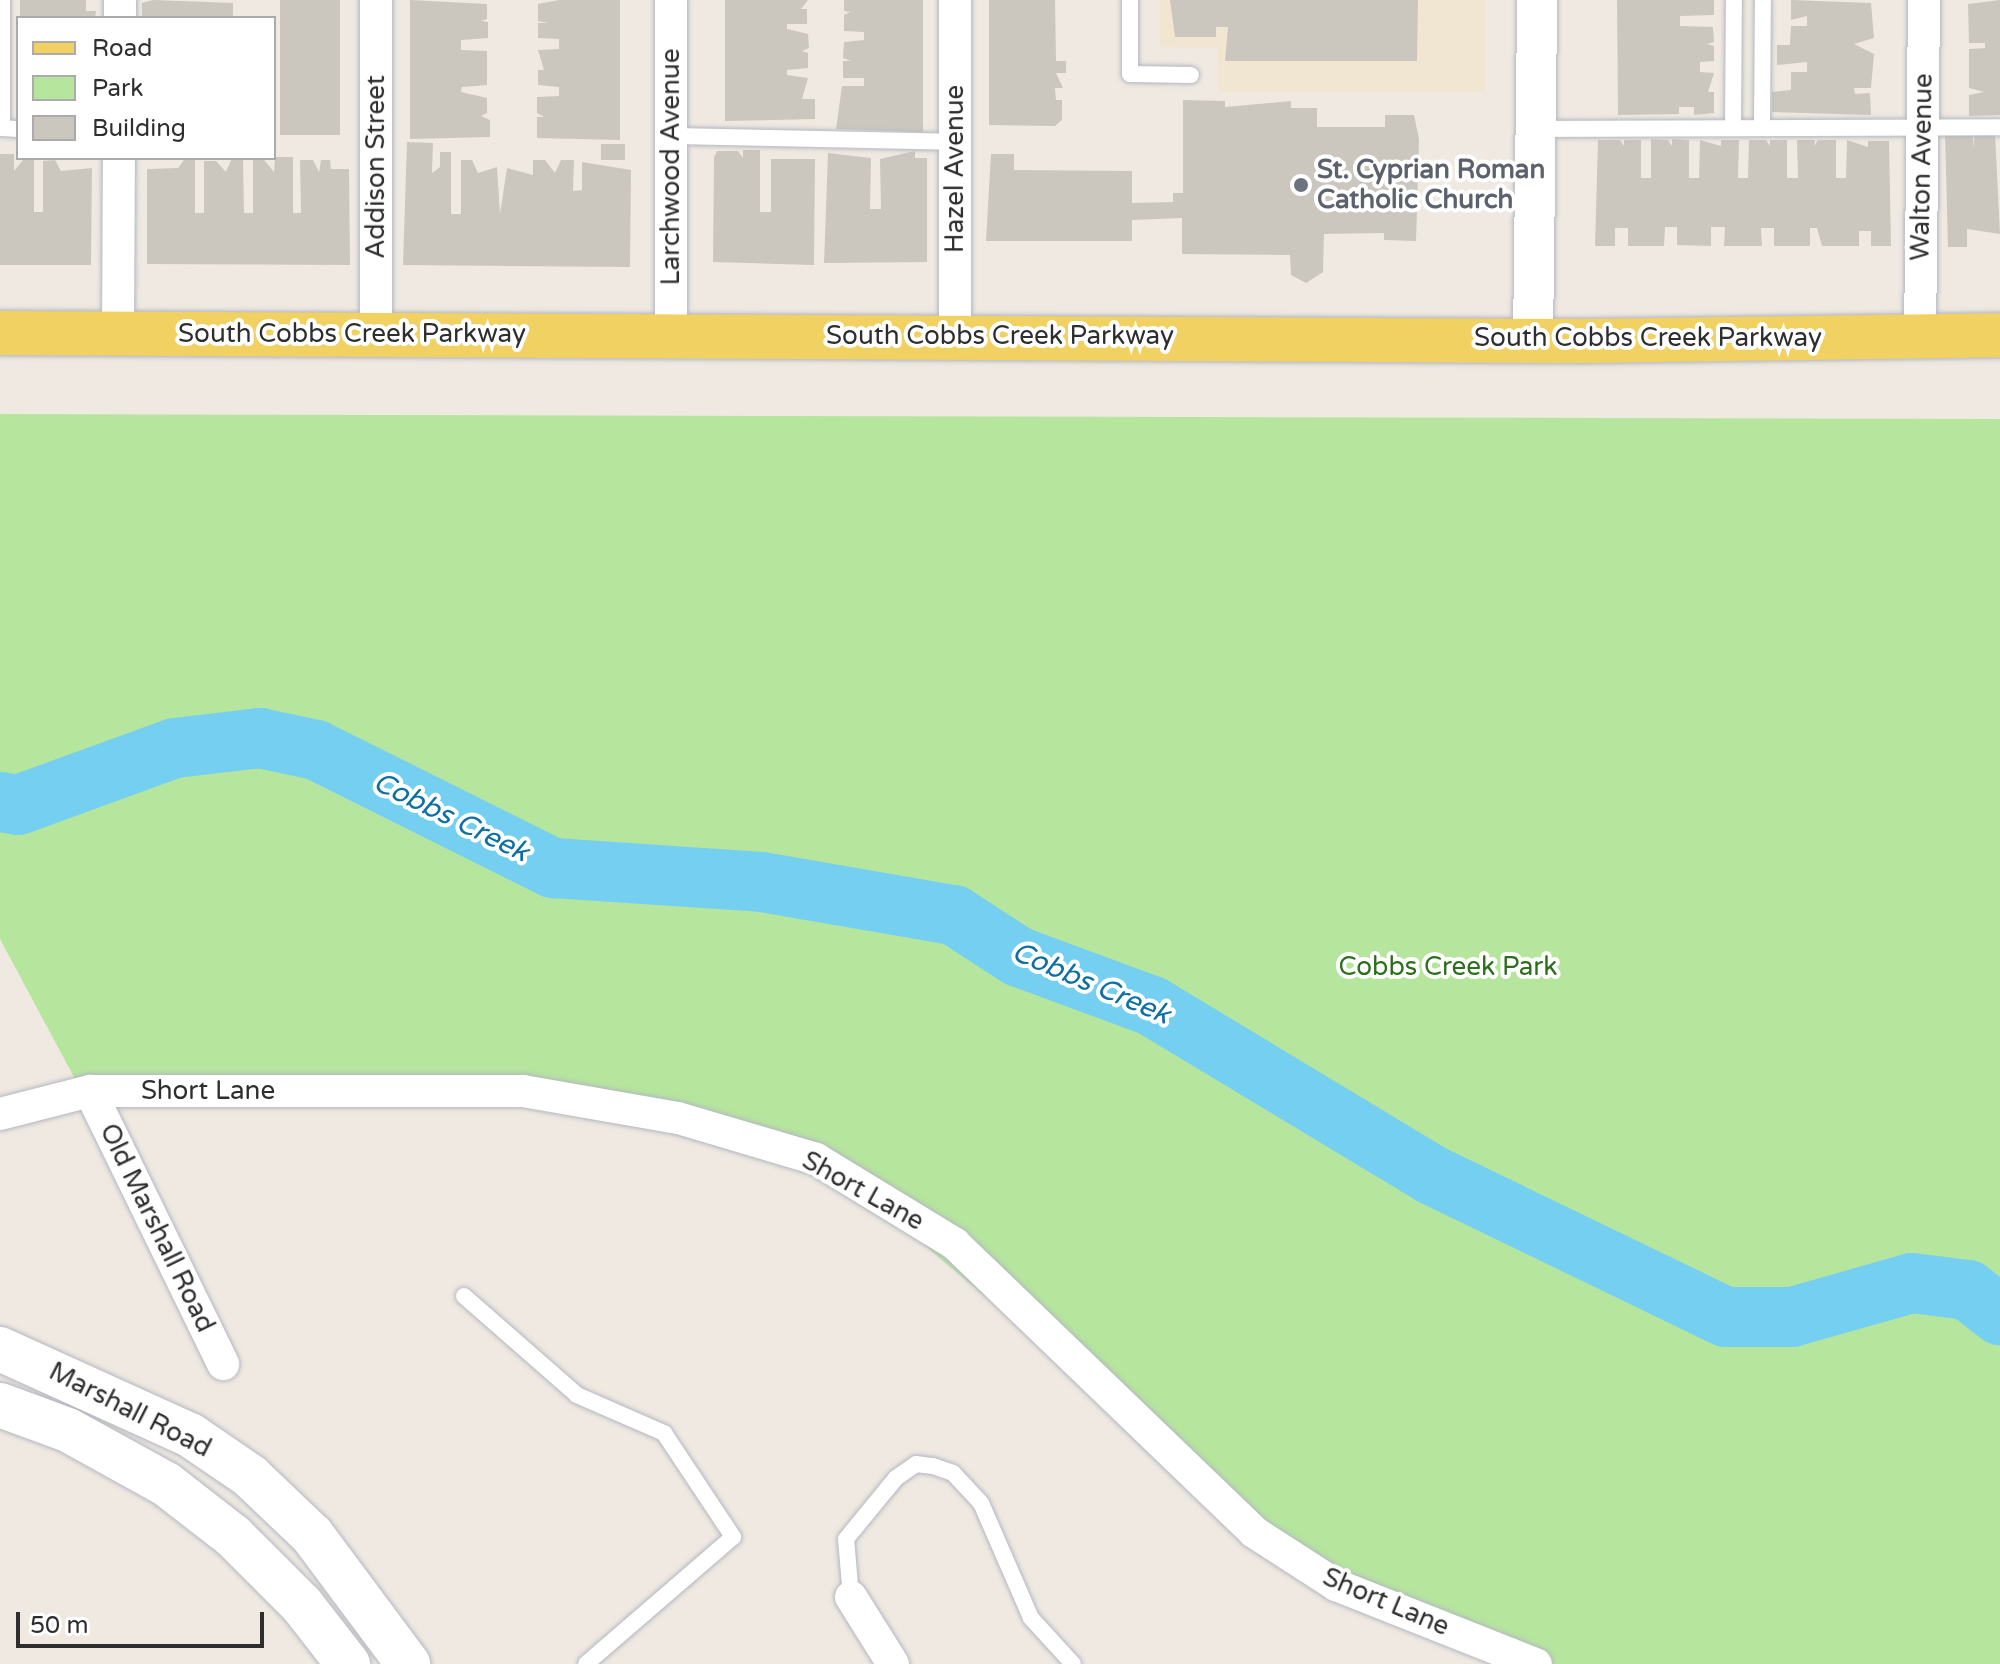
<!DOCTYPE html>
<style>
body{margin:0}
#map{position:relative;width:2000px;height:1664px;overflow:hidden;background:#efe9e1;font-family:"Varela Round",sans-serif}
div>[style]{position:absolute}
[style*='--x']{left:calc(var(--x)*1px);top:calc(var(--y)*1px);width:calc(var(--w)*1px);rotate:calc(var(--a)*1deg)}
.education>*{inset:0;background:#f0e6d1}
.green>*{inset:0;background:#b6e59e}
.river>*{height:60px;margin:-30px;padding:0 30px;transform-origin:30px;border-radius:30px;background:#75cff0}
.building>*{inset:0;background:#cbc7bf;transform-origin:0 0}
.roads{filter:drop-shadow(0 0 2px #b4b7c1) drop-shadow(0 0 2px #b4b7c1)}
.service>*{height:16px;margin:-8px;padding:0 8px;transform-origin:8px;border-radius:8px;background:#fff}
.minor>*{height:32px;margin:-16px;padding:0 16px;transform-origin:16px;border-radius:16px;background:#fff}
.tertiary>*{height:40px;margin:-20px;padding:0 20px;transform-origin:20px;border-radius:20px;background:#fff}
.secondary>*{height:44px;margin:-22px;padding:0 22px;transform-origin:22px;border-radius:22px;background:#fff}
.primary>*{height:44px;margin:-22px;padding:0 22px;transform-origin:22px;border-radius:22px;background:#f2d163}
.dots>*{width:22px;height:22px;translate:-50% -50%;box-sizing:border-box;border:4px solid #fff;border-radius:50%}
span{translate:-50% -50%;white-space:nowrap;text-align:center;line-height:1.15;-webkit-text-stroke:8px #fff;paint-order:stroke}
.street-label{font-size:26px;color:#2e2e2e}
.worship-label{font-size:26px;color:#5b616d;font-weight:700}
.left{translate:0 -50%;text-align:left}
.park-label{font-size:26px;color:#2c6e1b}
.water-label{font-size:28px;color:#0d6fa3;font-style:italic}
.legend{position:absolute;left:16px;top:16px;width:260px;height:144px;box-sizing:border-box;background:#fff;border:2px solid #ababab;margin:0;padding:10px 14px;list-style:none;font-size:24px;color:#2e2e2e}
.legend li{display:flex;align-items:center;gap:16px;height:40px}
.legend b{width:40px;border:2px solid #ababab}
.scale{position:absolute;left:16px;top:1612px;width:248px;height:36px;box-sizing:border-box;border:4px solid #2e2e2e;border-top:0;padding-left:10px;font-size:24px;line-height:28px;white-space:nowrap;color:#2e2e2e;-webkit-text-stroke:6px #fff;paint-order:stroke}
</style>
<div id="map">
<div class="education">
<div style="clip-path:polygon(1160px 0,1486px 0,1486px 92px,1218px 92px,1217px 48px,1160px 47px)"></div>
</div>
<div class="green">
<div style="clip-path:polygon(0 414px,2000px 419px,2000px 1664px,1553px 1664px,1285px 1551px,856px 1187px,553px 1099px,82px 1092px,0 939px)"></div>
</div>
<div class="river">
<div style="--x:0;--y:802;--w:18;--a:9"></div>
<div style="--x:18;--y:805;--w:167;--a:-20"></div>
<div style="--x:175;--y:748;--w:86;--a:-6.7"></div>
<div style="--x:260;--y:738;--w:57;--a:12.1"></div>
<div style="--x:316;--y:750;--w:265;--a:26.5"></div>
<div style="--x:553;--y:868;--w:209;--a:3.8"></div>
<div style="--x:762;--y:882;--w:195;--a:9.8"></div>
<div style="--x:954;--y:915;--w:77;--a:32.9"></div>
<div style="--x:1019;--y:957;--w:142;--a:20.2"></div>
<div style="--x:1152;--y:1006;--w:327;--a:31.1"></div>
<div style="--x:1432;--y:1175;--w:326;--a:25.8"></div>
<div style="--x:1726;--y:1317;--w:66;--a:0"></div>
<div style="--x:1792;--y:1317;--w:125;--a:-15.8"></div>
<div style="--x:1912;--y:1283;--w:56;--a:7.1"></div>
<div style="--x:1968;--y:1290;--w:41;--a:38"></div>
</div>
<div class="building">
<div style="clip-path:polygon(20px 0,86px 0,86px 11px,96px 11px,95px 18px,20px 18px)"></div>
<div style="clip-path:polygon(153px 0,233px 3px,233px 18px,142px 16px,142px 3px)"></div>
<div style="left:280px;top:0;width:60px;height:135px"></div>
<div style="clip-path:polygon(410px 0,487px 4px,487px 19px,481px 21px,488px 22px,488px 38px,461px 40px,461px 50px,487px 51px,487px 85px,462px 87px,461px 92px,487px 98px,487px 113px,481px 116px,490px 120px,490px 137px,410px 139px)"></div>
<div style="clip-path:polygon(559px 0,620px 0,620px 140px,537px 138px,537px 117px,544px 117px,537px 113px,537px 97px,559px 96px,559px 87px,538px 85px,538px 70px,544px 70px,538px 50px,559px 49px,559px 39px,538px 38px,538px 23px,548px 23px,538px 21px,538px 4px)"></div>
<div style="clip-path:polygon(725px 0,808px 0,801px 9px,807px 9px,807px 24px,787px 24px,787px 29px,808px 34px,809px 48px,802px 51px,808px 53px,808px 68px,787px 70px,787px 75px,808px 78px,802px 99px,815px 99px,815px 119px,725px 121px)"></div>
<div style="clip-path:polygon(844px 0,923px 0,923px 132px,836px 129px,842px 86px,864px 86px,864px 78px,843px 78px,843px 61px,851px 61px,843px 58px,844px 42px,864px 40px,864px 32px,844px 31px,844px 15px,850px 12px,844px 11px)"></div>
<div style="clip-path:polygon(989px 0,1055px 0,1056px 61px,1066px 61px,1066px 73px,1056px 73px,1063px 88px,1055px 88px,1056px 100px,1062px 100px,1062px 120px,1055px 126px,989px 125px)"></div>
<div style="clip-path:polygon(1170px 0,1418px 0,1417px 61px,1225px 61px,1228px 27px,1216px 27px,1216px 37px,1175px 37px)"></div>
<div style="clip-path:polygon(1617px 0,1714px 0,1714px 15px,1680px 16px,1680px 26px,1713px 27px,1714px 42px,1707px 44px,1714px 46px,1714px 61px,1700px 62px,1700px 72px,1714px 73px,1708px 92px,1714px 92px,1714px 113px,1694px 115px,1694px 107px,1679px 107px,1679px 114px,1618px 115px)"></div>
<div style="clip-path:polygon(1791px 0,1871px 3px,1874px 38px,1854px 44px,1874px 54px,1871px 88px,1854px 88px,1855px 94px,1870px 93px,1871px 115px,1772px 112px,1772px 92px,1791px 90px,1791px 72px,1807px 72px,1807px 62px,1777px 65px,1777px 45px,1790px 45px,1791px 26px,1807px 26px,1807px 16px,1791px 20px)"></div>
<div style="clip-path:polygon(2000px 0,2000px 115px,1969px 116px,1969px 95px,1984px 92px,1969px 88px,1969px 49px,1985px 48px,1985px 43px,1969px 43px,1968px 4px)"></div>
<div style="clip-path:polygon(1183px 100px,1225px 101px,1225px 107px,1291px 101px,1291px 108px,1317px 108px,1317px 127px,1385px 127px,1385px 115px,1414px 115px,1419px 139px,1416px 241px,1384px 240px,1384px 233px,1324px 234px,1323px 272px,1306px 283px,1291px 275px,1290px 255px,1182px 254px,1182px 218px,1132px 220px,1132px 241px,986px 241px,991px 154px,1014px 154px,1014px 170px,1132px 171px,1132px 203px,1173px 202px,1173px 193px,1183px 193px)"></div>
<div style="clip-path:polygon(1973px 131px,1973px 148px,1975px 133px,1995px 133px,2000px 234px,1967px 229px,1967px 247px,1948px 247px,1945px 133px)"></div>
<div style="clip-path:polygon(1651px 139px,1668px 140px,1672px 146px,1672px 139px,1689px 140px,1689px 178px,1699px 178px,1700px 140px,1721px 146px,1721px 140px,1739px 140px,1738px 178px,1748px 178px,1749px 140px,1766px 140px,1770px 146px,1770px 140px,1787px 140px,1787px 178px,1798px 178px,1797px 140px,1815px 140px,1814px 146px,1818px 140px,1836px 140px,1836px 178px,1846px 178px,1847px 140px,1868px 147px,1868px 141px,1889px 141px,1891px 246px,1871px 246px,1871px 231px,1859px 231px,1859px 246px,1822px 246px,1817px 228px,1810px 228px,1810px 246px,1774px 246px,1774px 228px,1761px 228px,1762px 246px,1724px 246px,1725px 227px,1711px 227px,1711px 246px,1677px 245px,1677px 227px,1665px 227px,1664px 246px,1628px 246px,1628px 228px,1615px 228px,1615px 246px,1595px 246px,1598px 140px,1620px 140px,1624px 146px,1624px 140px,1641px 140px,1641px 178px,1651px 178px)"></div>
<div style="clip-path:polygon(407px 142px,433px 143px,432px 173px,440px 167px,440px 152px,451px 152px,451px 214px,461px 214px,461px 160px,472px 160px,478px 173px,497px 167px,500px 214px,507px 168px,533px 175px,533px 160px,545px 160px,555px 173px,561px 160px,574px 160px,573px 191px,582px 190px,582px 162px,631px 170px,630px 267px,403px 265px)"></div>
<div style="left:625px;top:144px;width:16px;height:24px;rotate:90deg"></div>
<div style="clip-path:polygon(743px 150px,760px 150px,760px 212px,771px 212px,771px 159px,815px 159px,814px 265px,713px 262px,714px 157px,717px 151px,738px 151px,743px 158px)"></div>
<div style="clip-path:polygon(915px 151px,915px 158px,927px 158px,927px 262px,824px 263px,828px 153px,871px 158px,870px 209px,881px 209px,880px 159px)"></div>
<div style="clip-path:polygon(0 154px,14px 154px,14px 171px,23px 160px,34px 160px,34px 212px,43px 212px,43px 161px,55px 160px,61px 171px,92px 168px,91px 265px,0 265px)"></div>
<div style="clip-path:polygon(275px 157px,293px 157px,293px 213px,301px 213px,300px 160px,313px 160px,319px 172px,321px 160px,330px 160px,331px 169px,349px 169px,350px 265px,147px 264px,147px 169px,178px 168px,184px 160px,195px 160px,195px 213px,204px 213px,204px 161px,216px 161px,226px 172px,232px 158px,243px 158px,244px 213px,253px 213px,253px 160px,264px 160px,274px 172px)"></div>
</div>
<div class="roads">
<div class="service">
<div style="--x:2;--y:0;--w:128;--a:90"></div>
<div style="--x:2;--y:128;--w:16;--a:4"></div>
<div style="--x:1130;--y:0;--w:74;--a:90"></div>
<div style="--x:1130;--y:74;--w:61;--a:0.9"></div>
<div style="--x:1733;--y:128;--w:128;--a:-89.6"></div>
<div style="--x:1762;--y:128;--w:128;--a:-89.6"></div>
<div style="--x:1537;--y:129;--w:463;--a:-0.2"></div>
<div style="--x:671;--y:136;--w:284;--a:1.2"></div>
<div style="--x:464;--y:1296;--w:150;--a:41.2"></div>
<div style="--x:577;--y:1395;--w:95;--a:23.6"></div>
<div style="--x:664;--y:1433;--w:125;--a:56.4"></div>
<div style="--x:733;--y:1537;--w:194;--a:139.2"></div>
<div style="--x:851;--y:1597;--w:58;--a:-94.9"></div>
<div style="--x:846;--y:1539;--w:79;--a:-50.7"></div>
<div style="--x:896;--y:1478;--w:24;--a:-35"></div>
<div style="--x:916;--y:1464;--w:17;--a:7"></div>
<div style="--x:933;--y:1466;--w:21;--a:19"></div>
<div style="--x:953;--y:1473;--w:41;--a:47"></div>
<div style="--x:981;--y:1503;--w:125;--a:66.5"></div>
<div style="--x:1031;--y:1618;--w:62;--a:47.6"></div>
</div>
<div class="minor">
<div style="--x:955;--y:0;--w:337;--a:90"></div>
<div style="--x:120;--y:18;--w:18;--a:-90"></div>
<div style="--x:118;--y:334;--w:176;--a:-89.7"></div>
<div style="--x:376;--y:334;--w:334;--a:-90"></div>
<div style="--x:671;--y:335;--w:335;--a:-90"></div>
<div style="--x:1920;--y:335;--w:335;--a:-89.3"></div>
<div style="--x:90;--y:1091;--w:304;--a:64"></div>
<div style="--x:0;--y:1114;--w:93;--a:-14.3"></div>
<div style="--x:90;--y:1091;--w:433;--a:0"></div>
<div style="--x:523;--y:1091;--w:157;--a:9.9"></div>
<div style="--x:678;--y:1118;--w:144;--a:16.5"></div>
<div style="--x:816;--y:1159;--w:163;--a:31.4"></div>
<div style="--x:955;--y:1244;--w:415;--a:43.9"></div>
<div style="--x:1254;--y:1532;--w:98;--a:32.9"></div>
<div style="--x:1336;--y:1585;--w:215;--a:21.6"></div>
<div style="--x:851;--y:1597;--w:79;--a:57.9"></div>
</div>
<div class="tertiary">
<div style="--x:1533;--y:341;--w:341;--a:-89.3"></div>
</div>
<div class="secondary">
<div style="--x:0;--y:1349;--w:209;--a:24.4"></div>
<div style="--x:190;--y:1435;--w:73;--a:34.3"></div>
<div style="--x:250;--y:1476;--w:86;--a:43.6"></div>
<div style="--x:312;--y:1535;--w:161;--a:53.3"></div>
<div style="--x:0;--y:1405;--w:72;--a:20.2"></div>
<div style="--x:68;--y:1430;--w:112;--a:28.9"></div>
<div style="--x:166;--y:1484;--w:85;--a:37.8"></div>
<div style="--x:233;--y:1536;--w:98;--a:45"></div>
<div style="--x:302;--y:1605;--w:75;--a:52.1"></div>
</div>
<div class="primary">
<div style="--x:0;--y:333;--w:1585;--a:0.29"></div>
<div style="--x:1585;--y:341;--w:415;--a:-0.8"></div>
</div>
</div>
<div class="dots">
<div style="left:1301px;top:185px;background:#6b7280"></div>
</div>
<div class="street-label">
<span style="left:376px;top:167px;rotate:-90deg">Addison Street</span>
<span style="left:671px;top:167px;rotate:-90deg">Larchwood Avenue</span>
<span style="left:1922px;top:167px;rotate:-89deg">Walton Avenue</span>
<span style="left:955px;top:169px;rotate:-90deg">Hazel Avenue</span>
<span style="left:352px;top:334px">South Cobbs Creek Parkway</span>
<span style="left:1000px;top:336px">South Cobbs Creek Parkway</span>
<span style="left:1648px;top:338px">South Cobbs Creek Parkway</span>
<span style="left:208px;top:1091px">Short Lane</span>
<span style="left:863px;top:1191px;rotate:29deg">Short Lane</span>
<span style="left:157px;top:1228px;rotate:64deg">Old Marshall Road</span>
<span style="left:130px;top:1410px;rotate:27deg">Marshall Road</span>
<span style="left:1386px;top:1602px;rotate:23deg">Short Lane</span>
</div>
<div class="worship-label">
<span class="left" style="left:1317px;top:185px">St. Cyprian Roman<br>Catholic Church</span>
</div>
<div class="park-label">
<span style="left:1448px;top:967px">Cobbs Creek Park</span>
</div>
<div class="water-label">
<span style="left:451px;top:817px;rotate:26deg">Cobbs Creek</span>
<span style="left:1091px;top:983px;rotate:23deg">Cobbs Creek</span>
</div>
<ul class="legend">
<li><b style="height:10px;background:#f2d163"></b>Road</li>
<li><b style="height:22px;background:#b6e59e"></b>Park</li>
<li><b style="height:22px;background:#cbc7bf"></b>Building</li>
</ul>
<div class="scale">50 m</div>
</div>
